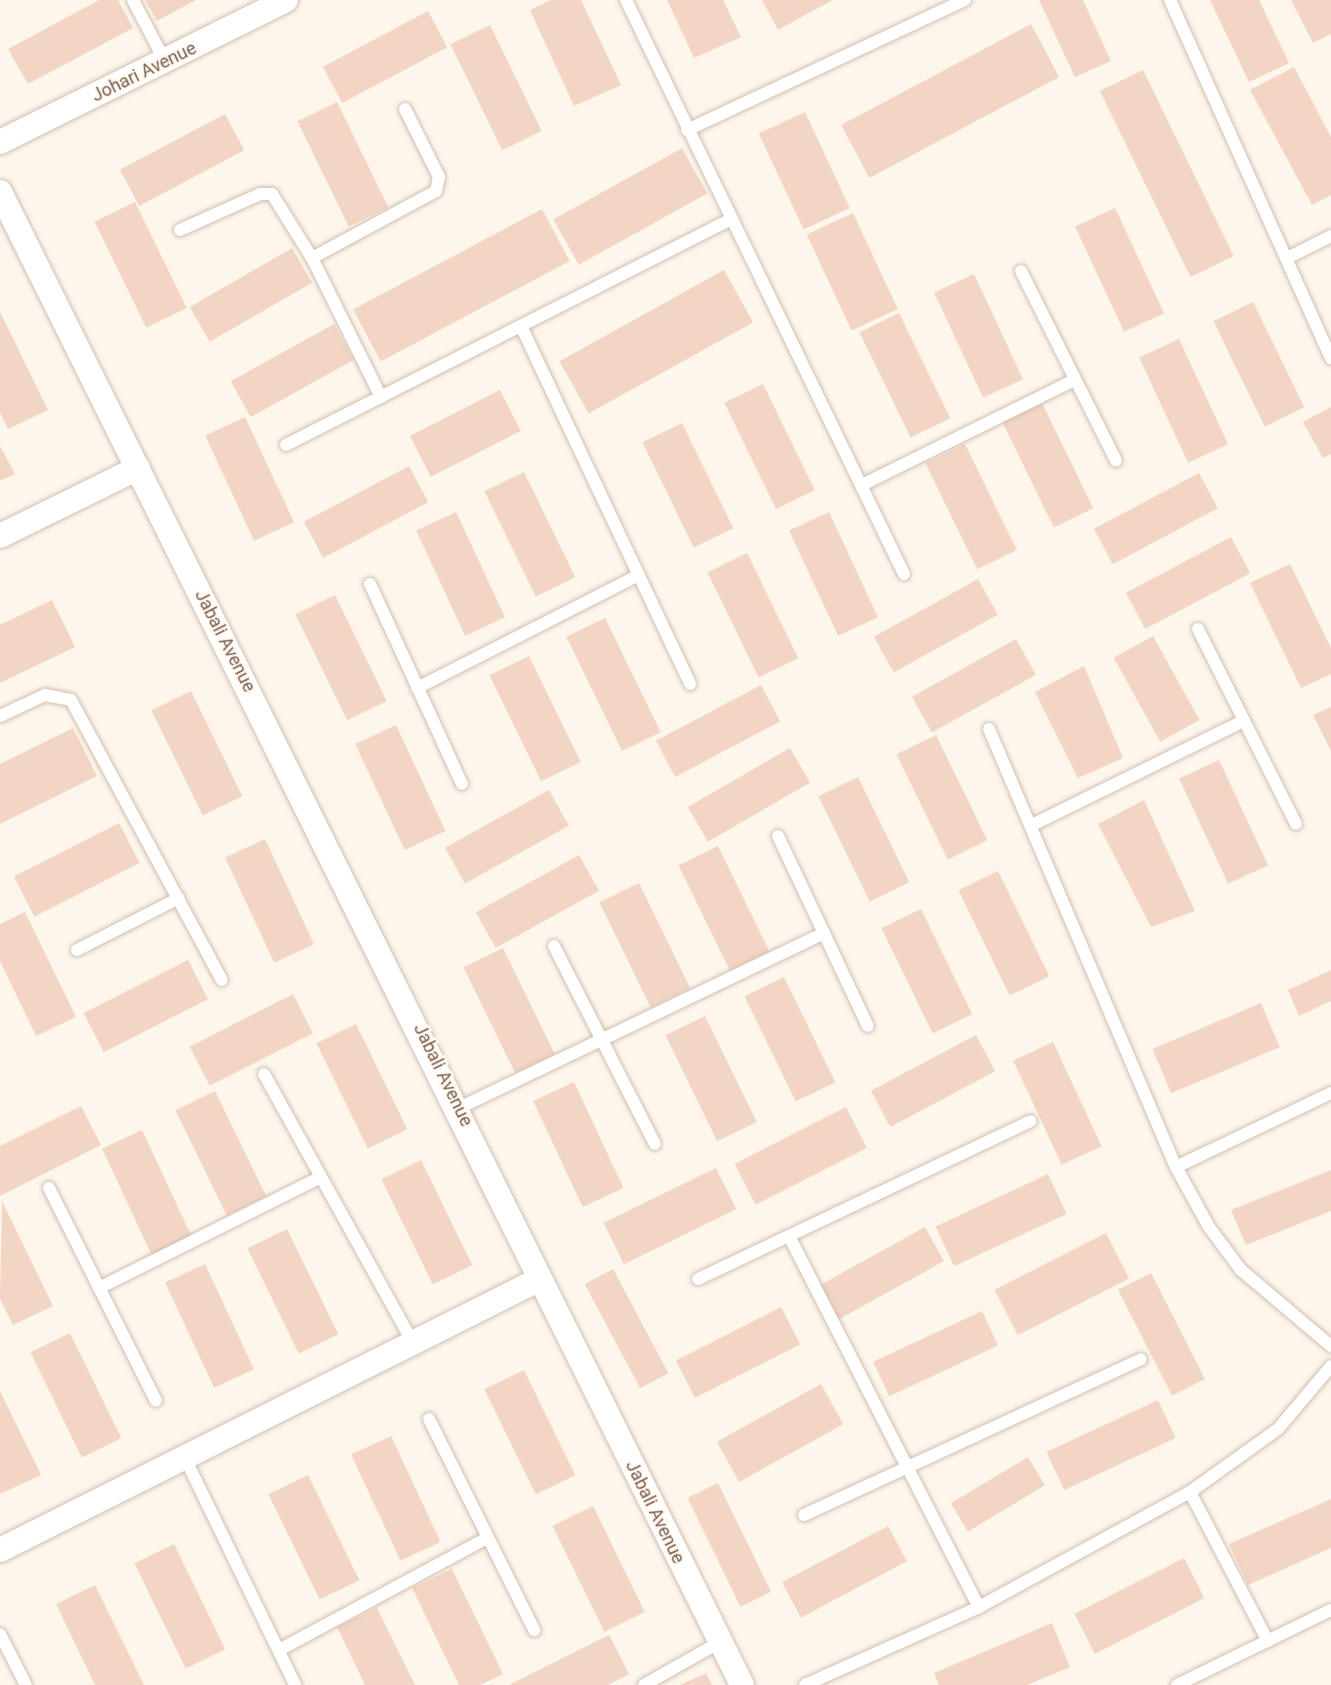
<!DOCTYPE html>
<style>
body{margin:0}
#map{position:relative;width:1331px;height:1685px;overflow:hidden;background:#fdf6ec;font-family:Roboto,sans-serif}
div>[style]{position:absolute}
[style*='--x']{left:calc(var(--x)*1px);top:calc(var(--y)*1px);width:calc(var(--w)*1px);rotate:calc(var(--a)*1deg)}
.building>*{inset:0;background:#f3d5c3;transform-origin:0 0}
.roads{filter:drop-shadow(0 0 2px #d1beb0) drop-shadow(0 0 2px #d1beb0)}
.lane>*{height:12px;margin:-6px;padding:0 6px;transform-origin:6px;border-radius:6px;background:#fff}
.street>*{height:24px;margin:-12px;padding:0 12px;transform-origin:12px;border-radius:12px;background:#fff}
span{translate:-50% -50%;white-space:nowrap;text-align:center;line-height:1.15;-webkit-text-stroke:5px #fffaf3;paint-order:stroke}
.street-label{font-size:18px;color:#7a5c4d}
</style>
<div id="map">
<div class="building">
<div style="clip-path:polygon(99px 0,118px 0,133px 28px,28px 84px,8px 49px)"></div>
<div style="clip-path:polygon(145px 0,196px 0,157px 21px)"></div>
<div style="clip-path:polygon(551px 0,581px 0,621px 85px,574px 106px,530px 10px)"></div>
<div style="clip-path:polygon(667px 0,723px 0,741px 37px,694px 58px)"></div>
<div style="clip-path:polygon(762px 0,833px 0,778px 30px)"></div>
<div style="clip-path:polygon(1039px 0,1083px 0,1111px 61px,1075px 77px)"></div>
<div style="clip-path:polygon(1210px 0,1259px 0,1289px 63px,1249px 82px)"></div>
<div style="clip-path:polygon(1291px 0,1331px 0,1331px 34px,1313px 43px)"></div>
<div style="left:428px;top:11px;width:41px;height:119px;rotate:62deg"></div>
<div style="left:1031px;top:24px;width:60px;height:215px;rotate:62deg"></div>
<div style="left:490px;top:25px;width:118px;height:44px;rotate:64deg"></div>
<div style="clip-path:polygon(1294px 67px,1331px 137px,1331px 195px,1312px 205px,1250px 90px)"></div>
<div style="left:1143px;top:70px;width:207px;height:48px;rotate:64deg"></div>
<div style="left:337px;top:102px;width:117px;height:44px;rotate:64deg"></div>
<div style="left:805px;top:112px;width:106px;height:51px;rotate:65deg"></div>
<div style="left:225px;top:114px;width:41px;height:119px;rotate:62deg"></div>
<div style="left:682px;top:148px;width:52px;height:147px;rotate:61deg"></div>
<div style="left:135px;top:202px;width:118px;height:45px;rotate:64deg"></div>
<div style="left:1115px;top:208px;width:116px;height:44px;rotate:65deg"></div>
<div style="left:542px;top:209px;width:59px;height:214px;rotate:62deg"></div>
<div style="left:853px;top:213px;width:106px;height:51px;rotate:65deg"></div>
<div style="left:292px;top:248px;width:40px;height:118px;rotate:60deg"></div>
<div style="left:724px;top:270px;width:60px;height:188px;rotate:61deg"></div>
<div style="left:974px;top:274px;width:116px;height:44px;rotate:65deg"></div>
<div style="left:1253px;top:302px;width:117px;height:44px;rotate:64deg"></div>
<div style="clip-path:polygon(0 312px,48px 410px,8px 429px,0 413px)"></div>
<div style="left:899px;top:313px;width:117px;height:44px;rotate:64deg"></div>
<div style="left:334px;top:324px;width:41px;height:118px;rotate:61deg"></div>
<div style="left:1179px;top:339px;width:116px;height:44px;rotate:65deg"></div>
<div style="left:763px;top:384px;width:118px;height:43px;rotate:64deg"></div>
<div style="left:500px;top:390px;width:46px;height:101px;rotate:63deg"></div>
<div style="left:1042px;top:403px;width:117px;height:44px;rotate:64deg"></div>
<div style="clip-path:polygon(1331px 407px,1331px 454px,1323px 458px,1303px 422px)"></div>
<div style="left:245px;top:417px;width:116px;height:44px;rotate:65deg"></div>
<div style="left:682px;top:423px;width:117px;height:44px;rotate:64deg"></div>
<div style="left:965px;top:444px;width:118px;height:44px;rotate:64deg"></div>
<div style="clip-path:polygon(0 446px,15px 474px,0 481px)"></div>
<div style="left:409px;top:466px;width:41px;height:119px;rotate:62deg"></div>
<div style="left:524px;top:472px;width:117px;height:44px;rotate:64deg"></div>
<div style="left:1199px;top:473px;width:40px;height:119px;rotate:62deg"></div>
<div style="left:456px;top:512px;width:116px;height:44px;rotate:65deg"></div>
<div style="left:829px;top:512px;width:116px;height:44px;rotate:65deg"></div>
<div style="left:1231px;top:537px;width:41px;height:119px;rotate:62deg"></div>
<div style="left:747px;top:553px;width:117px;height:44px;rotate:64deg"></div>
<div style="clip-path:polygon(1290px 564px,1331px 648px,1331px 674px,1301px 688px,1250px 583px)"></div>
<div style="left:978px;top:579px;width:41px;height:119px;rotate:61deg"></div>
<div style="left:335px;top:595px;width:118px;height:44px;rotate:64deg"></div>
<div style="clip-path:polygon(52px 600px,75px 647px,0 683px,0 625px)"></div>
<div style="left:605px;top:618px;width:127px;height:43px;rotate:64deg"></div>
<div style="left:1153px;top:636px;width:96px;height:45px;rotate:61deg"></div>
<div style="left:1016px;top:639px;width:41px;height:119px;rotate:61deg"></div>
<div style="left:529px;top:656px;width:118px;height:44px;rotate:64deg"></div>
<div style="clip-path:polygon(1084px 666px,1123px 758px,1078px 778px,1035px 692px)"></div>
<div style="left:761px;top:685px;width:41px;height:119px;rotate:62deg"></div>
<div style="left:191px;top:691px;width:117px;height:44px;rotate:64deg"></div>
<div style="clip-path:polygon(1331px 707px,1331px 751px,1313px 715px)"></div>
<div style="left:396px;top:725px;width:117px;height:45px;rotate:65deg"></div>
<div style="clip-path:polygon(73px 728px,97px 776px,0 824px,0 764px)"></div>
<div style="left:936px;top:735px;width:117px;height:44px;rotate:64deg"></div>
<div style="left:790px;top:748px;width:40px;height:118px;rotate:60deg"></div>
<div style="left:1219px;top:760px;width:116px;height:44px;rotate:65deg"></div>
<div style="left:858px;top:777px;width:117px;height:44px;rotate:64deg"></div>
<div style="left:549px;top:790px;width:41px;height:119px;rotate:61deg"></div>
<div style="clip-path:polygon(1144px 800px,1195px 911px,1151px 927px,1098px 824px)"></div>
<div style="left:119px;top:823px;width:45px;height:118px;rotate:63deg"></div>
<div style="left:265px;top:839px;width:116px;height:44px;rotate:65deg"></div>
<div style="left:718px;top:846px;width:117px;height:44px;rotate:64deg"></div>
<div style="left:579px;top:855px;width:41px;height:118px;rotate:61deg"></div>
<div style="left:998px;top:871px;width:117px;height:44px;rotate:64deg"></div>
<div style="left:639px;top:883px;width:117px;height:44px;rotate:64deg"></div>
<div style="left:921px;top:909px;width:117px;height:44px;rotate:64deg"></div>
<div style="clip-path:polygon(25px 912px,76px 1017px,36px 1036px,0 961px,0 924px)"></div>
<div style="left:503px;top:948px;width:118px;height:44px;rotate:64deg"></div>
<div style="left:188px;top:960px;width:44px;height:117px;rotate:63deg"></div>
<div style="clip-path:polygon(1331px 970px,1331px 1001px,1299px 1016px,1288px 990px)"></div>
<div style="left:784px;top:977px;width:117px;height:44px;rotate:64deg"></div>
<div style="left:293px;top:994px;width:44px;height:116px;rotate:63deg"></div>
<div style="left:1261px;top:1003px;width:48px;height:118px;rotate:67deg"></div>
<div style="left:705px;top:1016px;width:118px;height:44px;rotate:64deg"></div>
<div style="left:356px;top:1024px;width:117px;height:44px;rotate:64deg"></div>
<div style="left:976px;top:1035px;width:41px;height:119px;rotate:62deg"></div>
<div style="left:1053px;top:1042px;width:115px;height:44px;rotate:65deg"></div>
<div style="left:574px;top:1082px;width:117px;height:45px;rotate:65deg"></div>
<div style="left:215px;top:1091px;width:117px;height:44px;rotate:64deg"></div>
<div style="clip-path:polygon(81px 1106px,101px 1145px,0 1196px,0 1146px)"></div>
<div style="left:846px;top:1107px;width:46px;height:125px;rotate:63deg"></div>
<div style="left:142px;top:1130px;width:117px;height:44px;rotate:65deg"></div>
<div style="left:421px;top:1160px;width:117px;height:44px;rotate:64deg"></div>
<div style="left:716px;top:1168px;width:46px;height:125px;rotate:64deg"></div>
<div style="clip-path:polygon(1331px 1170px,1331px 1211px,1246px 1245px,1231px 1210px)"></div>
<div style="left:1048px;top:1174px;width:44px;height:124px;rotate:65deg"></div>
<div style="clip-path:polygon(2px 1201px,53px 1306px,13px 1325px,0 1299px)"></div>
<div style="left:925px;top:1227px;width:39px;height:121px;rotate:61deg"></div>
<div style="left:287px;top:1229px;width:117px;height:44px;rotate:64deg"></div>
<div style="left:1106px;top:1233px;width:51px;height:125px;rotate:63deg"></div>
<div style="left:205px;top:1264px;width:116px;height:44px;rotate:65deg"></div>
<div style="left:613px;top:1269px;width:118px;height:32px;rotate:62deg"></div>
<div style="left:1151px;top:1273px;width:119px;height:37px;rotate:63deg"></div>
<div style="left:781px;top:1307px;width:42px;height:118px;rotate:63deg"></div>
<div style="left:982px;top:1311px;width:38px;height:120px;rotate:65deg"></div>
<div style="left:70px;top:1333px;width:117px;height:44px;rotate:64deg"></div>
<div style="left:524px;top:1370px;width:117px;height:44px;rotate:64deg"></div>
<div style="left:821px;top:1384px;width:46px;height:119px;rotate:61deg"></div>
<div style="clip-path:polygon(0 1391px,41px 1475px,0 1494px)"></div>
<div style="left:1158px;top:1400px;width:42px;height:123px;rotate:65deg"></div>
<div style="left:391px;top:1436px;width:117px;height:44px;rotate:65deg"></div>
<div style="left:1028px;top:1457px;width:33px;height:90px;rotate:59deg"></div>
<div style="left:308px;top:1475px;width:117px;height:44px;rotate:64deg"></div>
<div style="left:718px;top:1483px;width:121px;height:34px;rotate:64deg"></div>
<div style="clip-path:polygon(1331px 1499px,1331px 1548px,1248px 1585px,1229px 1544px)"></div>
<div style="left:593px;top:1506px;width:118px;height:45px;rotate:64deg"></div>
<div style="left:888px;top:1526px;width:40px;height:120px;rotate:62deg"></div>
<div style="left:174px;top:1544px;width:117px;height:44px;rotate:64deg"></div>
<div style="left:1184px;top:1558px;width:45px;height:123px;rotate:63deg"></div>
<div style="clip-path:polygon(452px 1569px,503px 1674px,480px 1685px,459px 1685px,412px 1588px)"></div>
<div style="clip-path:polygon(95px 1585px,144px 1685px,95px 1685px,56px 1604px)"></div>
<div style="clip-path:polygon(377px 1608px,415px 1685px,365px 1685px,337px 1627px)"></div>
<div style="clip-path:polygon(1052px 1623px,1070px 1667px,1027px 1685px,939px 1685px,934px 1673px)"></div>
<div style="clip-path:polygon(609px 1635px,629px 1674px,608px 1685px,509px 1685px)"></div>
<div style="clip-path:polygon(706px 1673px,712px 1685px,680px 1685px)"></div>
</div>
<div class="roads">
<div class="lane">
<div style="--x:133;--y:0;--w:71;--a:62.4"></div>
<div style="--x:626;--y:0;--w:638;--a:64.16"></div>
<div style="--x:1170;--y:0;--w:393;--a:65.8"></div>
<div style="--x:687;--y:130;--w:307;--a:-25.1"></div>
<div style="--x:180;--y:230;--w:88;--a:-24.2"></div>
<div style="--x:260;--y:194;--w:12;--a:0"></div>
<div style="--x:272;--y:194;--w:75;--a:58"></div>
<div style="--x:312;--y:258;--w:155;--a:63.6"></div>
<div style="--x:312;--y:258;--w:141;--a:-28.4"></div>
<div style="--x:436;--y:191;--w:14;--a:-78"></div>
<div style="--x:439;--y:177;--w:76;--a:-116.6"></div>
<div style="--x:1287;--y:258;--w:49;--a:-26.6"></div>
<div style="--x:1021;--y:271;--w:212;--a:63.4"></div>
<div style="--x:521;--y:326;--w:396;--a:64.7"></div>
<div style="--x:286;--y:445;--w:497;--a:-26.9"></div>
<div style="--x:864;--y:484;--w:234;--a:-26.3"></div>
<div style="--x:370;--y:584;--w:220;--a:65.3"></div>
<div style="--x:1198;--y:629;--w:218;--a:63.3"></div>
<div style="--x:417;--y:688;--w:249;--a:-27"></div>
<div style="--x:0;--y:716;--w:50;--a:-25"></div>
<div style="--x:45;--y:695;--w:26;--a:11"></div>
<div style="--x:71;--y:700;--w:318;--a:61.7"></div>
<div style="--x:989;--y:729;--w:476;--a:66.9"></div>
<div style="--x:1176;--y:1167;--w:68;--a:61.2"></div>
<div style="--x:1209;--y:1227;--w:54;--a:53.3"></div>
<div style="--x:1241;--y:1270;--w:118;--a:40.2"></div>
<div style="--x:1032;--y:825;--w:235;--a:-26.2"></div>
<div style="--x:778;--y:836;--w:210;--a:64.7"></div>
<div style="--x:554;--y:946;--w:222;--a:63"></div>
<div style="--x:77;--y:950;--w:114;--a:-27"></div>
<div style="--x:264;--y:1074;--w:308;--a:61"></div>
<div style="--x:459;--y:1108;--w:405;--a:-25.6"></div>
<div style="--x:1176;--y:1167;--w:172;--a:-25.5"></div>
<div style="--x:49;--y:1188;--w:238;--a:63.3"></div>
<div style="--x:790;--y:1238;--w:415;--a:62.9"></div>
<div style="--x:698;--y:1279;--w:368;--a:-25.4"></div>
<div style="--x:99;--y:1288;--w:248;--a:-26.6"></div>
<div style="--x:429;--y:1419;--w:236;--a:63.5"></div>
<div style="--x:185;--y:1458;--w:252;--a:64.1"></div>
<div style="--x:1190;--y:1492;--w:168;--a:62.4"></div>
<div style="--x:804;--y:1515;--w:371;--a:-24.8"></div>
<div style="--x:0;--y:1634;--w:57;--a:63"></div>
<div style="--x:279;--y:1650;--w:234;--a:-28.3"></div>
<div style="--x:644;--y:1685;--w:87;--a:-29.5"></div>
<div style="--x:805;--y:1685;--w:191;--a:-24.1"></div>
<div style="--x:979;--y:1607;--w:240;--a:-28.6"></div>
<div style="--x:1190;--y:1492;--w:108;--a:-35.6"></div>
<div style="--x:1278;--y:1429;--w:82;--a:-49.9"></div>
<div style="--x:1177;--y:1685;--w:171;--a:-26"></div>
</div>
<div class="street">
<div style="--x:0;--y:142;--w:319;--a:-26.4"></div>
<div style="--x:0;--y:192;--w:1667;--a:63.57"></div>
<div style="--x:0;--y:536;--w:154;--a:-26.2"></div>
<div style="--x:0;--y:1550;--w:604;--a:-26.65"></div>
</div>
</div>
<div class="street-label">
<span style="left:144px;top:72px;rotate:-26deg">Johari Avenue</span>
<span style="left:225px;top:641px;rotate:63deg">Jabali Avenue</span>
<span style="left:443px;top:1075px;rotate:64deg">Jabali Avenue</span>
<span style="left:655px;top:1512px;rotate:64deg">Jabali Avenue</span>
</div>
</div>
